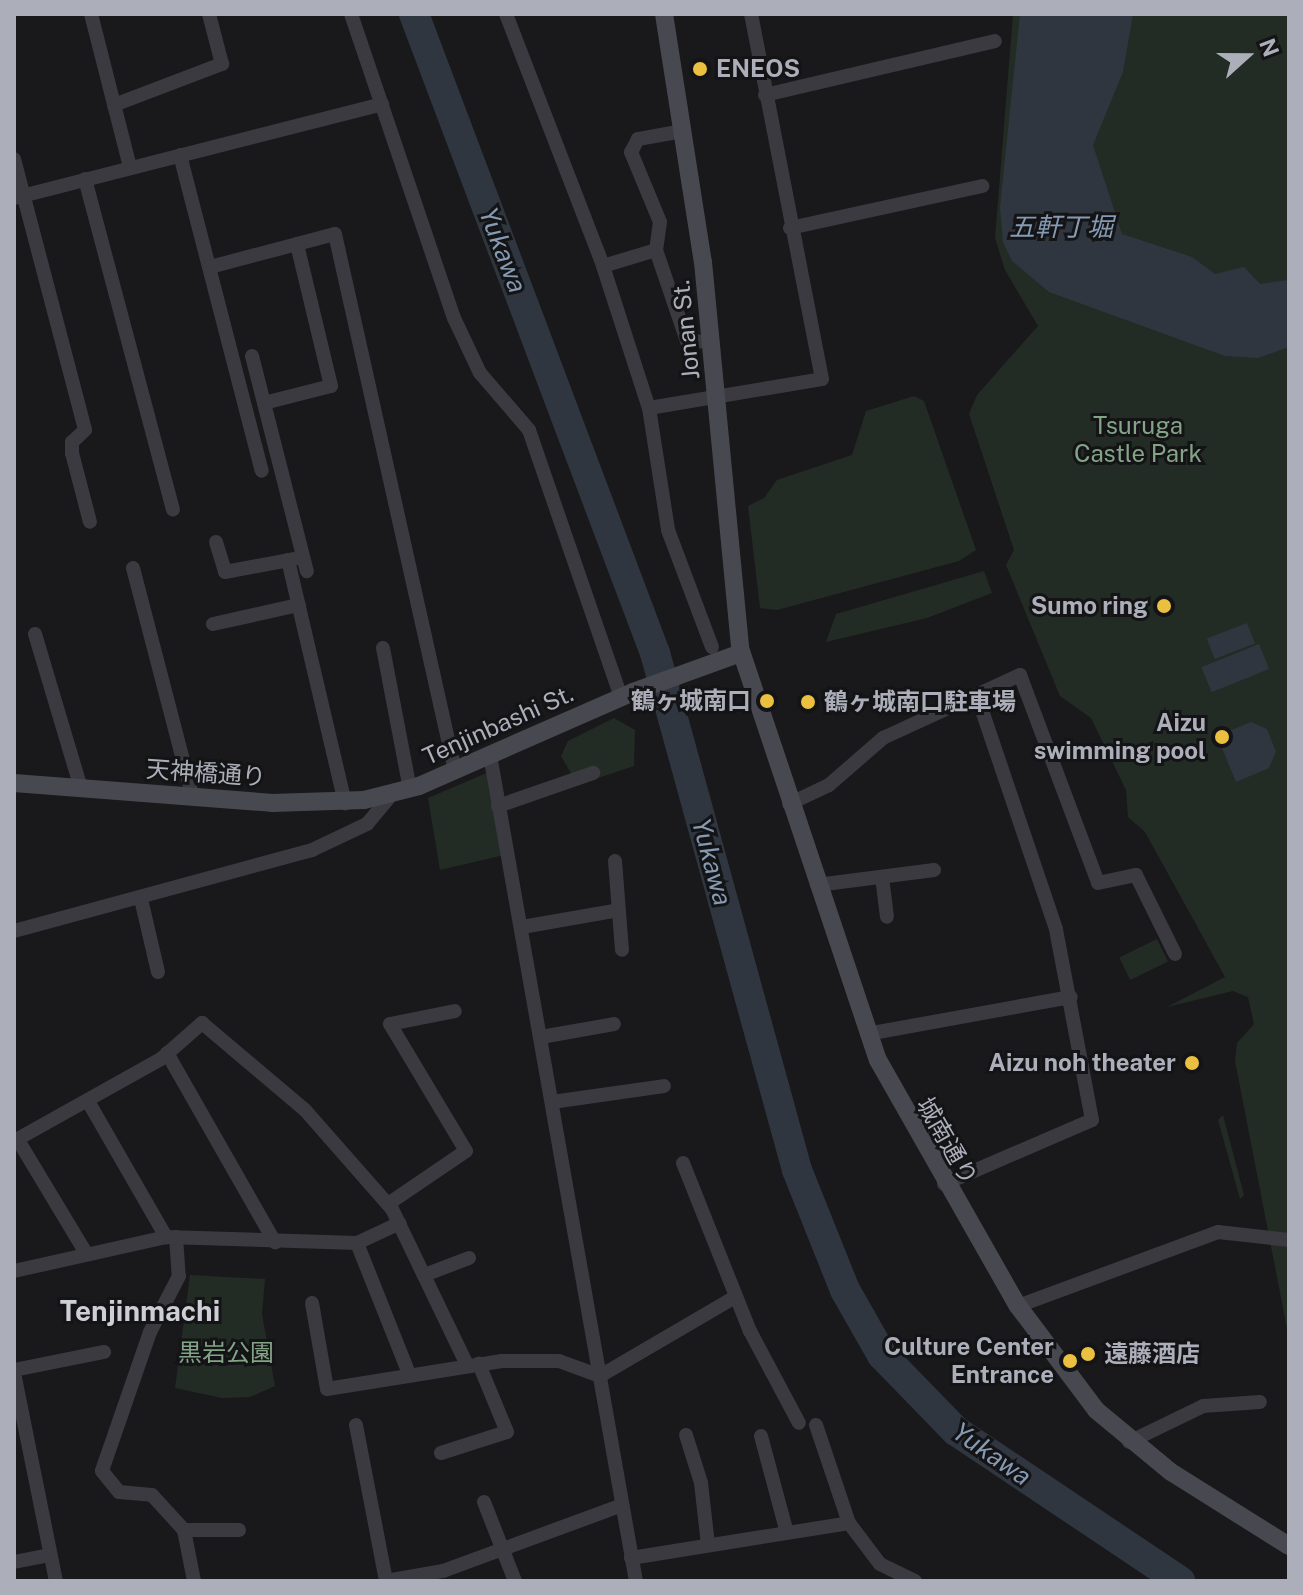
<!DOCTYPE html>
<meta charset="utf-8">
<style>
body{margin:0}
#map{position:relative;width:1303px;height:1595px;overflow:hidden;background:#19191b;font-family:"Public Sans","Noto Sans JP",sans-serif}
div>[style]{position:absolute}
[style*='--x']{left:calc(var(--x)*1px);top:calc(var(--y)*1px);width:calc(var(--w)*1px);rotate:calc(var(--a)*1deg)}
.green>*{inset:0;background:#232b25;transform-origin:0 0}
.water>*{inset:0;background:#2f363f;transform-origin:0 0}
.river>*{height:30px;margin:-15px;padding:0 15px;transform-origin:15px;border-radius:15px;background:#2f363f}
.street>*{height:14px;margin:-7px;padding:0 7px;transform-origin:7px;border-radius:7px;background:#3a3a40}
.secondary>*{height:18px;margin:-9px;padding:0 9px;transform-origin:9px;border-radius:9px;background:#484950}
.dots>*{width:22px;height:22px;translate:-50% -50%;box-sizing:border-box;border:4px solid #141416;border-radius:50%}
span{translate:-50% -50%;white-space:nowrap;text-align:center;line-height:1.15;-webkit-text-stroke:6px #141416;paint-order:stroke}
.poi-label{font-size:24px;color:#acafba;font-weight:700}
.left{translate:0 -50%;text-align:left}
.right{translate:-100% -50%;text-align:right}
.street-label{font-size:24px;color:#acafba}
.park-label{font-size:24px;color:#84a488}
.water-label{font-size:26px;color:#859ab3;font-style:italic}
.quarter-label{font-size:28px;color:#cdced6;font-weight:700}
.frame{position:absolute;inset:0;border:16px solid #acafba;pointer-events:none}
.north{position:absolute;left:1207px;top:16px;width:80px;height:80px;-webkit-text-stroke:6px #141416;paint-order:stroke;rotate:69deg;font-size:22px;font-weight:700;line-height:32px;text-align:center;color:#acafba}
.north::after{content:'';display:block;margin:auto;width:28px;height:36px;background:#acafba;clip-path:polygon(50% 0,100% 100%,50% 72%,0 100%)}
</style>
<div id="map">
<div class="green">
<div style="clip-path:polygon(1013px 14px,1289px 14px,1289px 1339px,1235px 1061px,1237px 1043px,1254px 1024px,1248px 997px,1233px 991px,1167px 1007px,1225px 977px,1145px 832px,1128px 817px,1126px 790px,1091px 718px,1060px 696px,1006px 565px,1014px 550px,969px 414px,977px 395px,1038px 326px,1005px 270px,995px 238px)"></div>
<div style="clip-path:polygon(914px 396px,924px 401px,976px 550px,959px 561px,777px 610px,760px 608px,748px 506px,764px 498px,777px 480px,852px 455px,866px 411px)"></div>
<div style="clip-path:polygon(984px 571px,992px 593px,927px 618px,826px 642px,836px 614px)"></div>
<div style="clip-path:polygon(614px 718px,635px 730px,634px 766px,589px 781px,573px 777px,561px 756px,568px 741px)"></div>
<div style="clip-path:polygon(489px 772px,504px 855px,440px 870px,428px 798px)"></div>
<div style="left:1157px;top:939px;width:25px;height:42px;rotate:64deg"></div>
<div style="clip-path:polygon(1223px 1115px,1244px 1195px,1240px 1199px,1218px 1120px)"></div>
<div style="clip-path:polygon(190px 1275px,265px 1279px,262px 1314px,275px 1386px,250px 1397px,222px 1398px,175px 1388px)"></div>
</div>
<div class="water">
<div style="clip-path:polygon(1020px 14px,1133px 14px,1123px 72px,1093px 145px,1122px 234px,1192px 257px,1215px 274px,1244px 267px,1260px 284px,1289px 280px,1289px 347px,1258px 358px,1225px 356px,1049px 292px,1012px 261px,1003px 242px,1000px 207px)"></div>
<div style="left:1247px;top:623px;width:22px;height:43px;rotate:69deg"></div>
<div style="left:1259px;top:644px;width:27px;height:62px;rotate:68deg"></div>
<div style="clip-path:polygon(1251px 722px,1267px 729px,1276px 752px,1269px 768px,1236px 782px,1217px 736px)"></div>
</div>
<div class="river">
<div style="--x:414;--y:14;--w:683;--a:69.34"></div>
<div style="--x:655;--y:653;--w:536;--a:74.64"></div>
<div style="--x:797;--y:1170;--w:129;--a:68.2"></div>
<div style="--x:845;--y:1290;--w:75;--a:60.4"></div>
<div style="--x:882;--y:1355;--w:106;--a:45.8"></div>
<div style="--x:956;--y:1431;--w:270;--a:33.8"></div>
</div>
<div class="street">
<div style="--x:91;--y:14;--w:158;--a:75.7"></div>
<div style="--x:351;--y:14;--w:321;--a:71.3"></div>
<div style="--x:454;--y:318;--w:61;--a:64.7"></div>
<div style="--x:480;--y:373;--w:75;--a:49.3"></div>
<div style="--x:529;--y:430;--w:282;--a:71"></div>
<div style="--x:506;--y:14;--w:270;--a:68.9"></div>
<div style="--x:603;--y:266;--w:149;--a:72.1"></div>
<div style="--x:649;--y:408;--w:123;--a:81.1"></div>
<div style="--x:668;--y:530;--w:125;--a:69.4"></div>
<div style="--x:765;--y:95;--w:236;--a:-13.2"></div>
<div style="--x:114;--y:105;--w:116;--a:-20.8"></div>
<div style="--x:222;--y:64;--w:52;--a:-104.6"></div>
<div style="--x:683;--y:131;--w:46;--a:169.9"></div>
<div style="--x:638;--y:139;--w:15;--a:118"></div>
<div style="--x:631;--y:152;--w:76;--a:67.5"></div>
<div style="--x:660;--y:222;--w:28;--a:98"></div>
<div style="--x:656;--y:250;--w:96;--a:71.2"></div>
<div style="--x:687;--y:341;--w:25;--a:2"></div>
<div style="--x:180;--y:155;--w:326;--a:75.5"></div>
<div style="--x:14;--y:159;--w:280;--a:75.3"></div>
<div style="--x:85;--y:430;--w:18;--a:137"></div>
<div style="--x:72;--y:442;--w:11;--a:90"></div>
<div style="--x:72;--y:453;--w:71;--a:75.4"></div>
<div style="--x:85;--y:179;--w:342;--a:75.1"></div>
<div style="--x:14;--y:198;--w:380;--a:-14.3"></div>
<div style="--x:790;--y:228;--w:197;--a:-12.3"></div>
<div style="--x:603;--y:266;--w:55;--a:-16.8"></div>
<div style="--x:210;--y:267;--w:129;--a:-14.8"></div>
<div style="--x:335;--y:234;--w:550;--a:77.4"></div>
<div style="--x:252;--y:356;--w:222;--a:75.7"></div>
<div style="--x:264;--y:403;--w:69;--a:-14.2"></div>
<div style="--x:331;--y:386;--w:146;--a:-103.5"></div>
<div style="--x:649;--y:408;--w:175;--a:-9.5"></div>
<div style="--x:822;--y:379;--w:372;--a:-101"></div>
<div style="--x:216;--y:542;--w:31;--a:73"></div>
<div style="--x:225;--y:572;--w:70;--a:-10.7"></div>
<div style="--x:288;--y:560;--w:250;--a:76.8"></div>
<div style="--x:133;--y:568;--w:235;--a:75.4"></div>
<div style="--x:213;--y:624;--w:88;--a:-12.5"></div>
<div style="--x:35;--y:634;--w:161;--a:73.4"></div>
<div style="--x:383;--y:648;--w:144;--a:79.2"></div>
<div style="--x:490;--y:755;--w:839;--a:79.98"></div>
<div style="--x:789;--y:804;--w:44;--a:-25.4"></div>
<div style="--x:829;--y:785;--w:72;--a:-41"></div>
<div style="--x:883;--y:738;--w:151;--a:-24.7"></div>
<div style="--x:1020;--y:675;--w:222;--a:69.4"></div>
<div style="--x:1098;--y:883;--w:39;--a:-12"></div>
<div style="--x:1136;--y:875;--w:88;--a:63.7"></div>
<div style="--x:498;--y:806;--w:101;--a:-19.2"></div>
<div style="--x:615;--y:861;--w:89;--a:85.5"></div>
<div style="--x:882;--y:877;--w:40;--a:82.9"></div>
<div style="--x:817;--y:885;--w:118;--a:-7.3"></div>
<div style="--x:141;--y:899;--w:75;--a:76.9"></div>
<div style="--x:522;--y:927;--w:98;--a:-9.9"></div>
<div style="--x:14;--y:931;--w:309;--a:-15.2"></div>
<div style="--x:312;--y:850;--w:61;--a:-25.3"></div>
<div style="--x:367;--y:824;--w:40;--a:-50"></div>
<div style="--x:867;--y:1034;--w:207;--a:-10.3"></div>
<div style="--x:541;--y:1037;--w:74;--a:-10.1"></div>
<div style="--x:167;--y:1053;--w:218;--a:60.3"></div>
<div style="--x:552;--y:1102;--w:113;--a:-8.1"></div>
<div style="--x:89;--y:1103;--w:155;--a:60.1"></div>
<div style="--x:18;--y:1140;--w:132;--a:59"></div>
<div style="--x:14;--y:1141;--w:168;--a:-29.2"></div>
<div style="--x:161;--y:1059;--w:55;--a:-41.3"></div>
<div style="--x:202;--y:1023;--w:135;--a:40.2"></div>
<div style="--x:305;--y:1110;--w:132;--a:48.7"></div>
<div style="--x:392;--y:1209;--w:173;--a:64.3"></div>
<div style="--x:683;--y:1163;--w:181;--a:68.3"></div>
<div style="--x:750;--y:1331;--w:104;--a:62"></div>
<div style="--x:944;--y:1184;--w:161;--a:-23.4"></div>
<div style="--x:1092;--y:1120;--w:194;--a:-100.7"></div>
<div style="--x:1056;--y:929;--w:247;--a:-108.7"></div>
<div style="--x:388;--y:1204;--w:94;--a:-34.2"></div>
<div style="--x:466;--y:1151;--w:148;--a:-120.9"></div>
<div style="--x:390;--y:1024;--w:66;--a:-11.3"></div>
<div style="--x:176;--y:1237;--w:39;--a:86"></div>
<div style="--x:179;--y:1276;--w:63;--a:117.4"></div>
<div style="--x:150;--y:1332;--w:147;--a:109.1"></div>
<div style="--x:102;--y:1471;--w:27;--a:51"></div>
<div style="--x:119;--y:1492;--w:33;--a:5"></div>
<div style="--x:152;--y:1495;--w:47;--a:47.6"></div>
<div style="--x:184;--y:1530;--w:52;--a:78.9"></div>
<div style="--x:357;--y:1243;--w:141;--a:68.3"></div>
<div style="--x:14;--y:1271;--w:156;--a:-12.6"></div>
<div style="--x:166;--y:1237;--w:191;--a:1.8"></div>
<div style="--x:357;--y:1243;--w:47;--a:-24.9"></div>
<div style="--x:427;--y:1274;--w:45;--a:-20.9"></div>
<div style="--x:312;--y:1303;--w:87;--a:80.1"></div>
<div style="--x:327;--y:1389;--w:177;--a:-9.1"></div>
<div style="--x:502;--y:1361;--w:57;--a:0"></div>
<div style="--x:559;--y:1361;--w:44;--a:20.1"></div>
<div style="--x:600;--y:1376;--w:156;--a:-30.3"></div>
<div style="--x:1018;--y:1306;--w:213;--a:-20.3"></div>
<div style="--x:1218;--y:1232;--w:71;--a:6.4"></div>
<div style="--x:14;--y:1370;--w:92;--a:-11.3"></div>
<div style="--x:14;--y:1373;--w:212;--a:78.6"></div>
<div style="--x:356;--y:1425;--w:159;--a:79.1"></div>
<div style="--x:386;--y:1581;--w:58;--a:-10"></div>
<div style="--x:443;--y:1571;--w:191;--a:-20.2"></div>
<div style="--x:816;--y:1425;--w:103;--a:71.4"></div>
<div style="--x:686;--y:1435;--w:50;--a:72.6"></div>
<div style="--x:701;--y:1483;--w:61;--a:83.5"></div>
<div style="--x:761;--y:1436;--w:100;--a:75"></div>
<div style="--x:1129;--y:1442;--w:82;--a:-25.9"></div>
<div style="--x:1203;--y:1406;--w:57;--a:-4"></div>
<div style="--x:441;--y:1453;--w:69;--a:-17.7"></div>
<div style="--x:507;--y:1432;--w:74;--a:-112.4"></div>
<div style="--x:484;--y:1502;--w:85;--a:68.6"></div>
<div style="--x:184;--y:1530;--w:55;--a:0"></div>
<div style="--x:631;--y:1558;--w:221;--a:-9.1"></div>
<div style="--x:849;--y:1523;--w:51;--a:52.9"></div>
<div style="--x:880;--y:1564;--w:39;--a:26"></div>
<div style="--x:14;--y:1562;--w:37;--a:-11"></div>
</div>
<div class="secondary">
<div style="--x:664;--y:14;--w:251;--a:81.1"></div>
<div style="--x:703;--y:262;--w:388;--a:84.5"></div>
<div style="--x:740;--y:648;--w:434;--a:71.5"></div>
<div style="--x:878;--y:1060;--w:283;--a:60.4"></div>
<div style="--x:1018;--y:1306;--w:130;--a:53.1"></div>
<div style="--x:1096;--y:1410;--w:97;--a:39.6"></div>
<div style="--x:1171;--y:1472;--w:139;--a:32.1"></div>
<div style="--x:14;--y:783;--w:259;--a:4.4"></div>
<div style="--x:272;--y:803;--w:92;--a:-1.9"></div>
<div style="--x:364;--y:800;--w:57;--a:-14.3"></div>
<div style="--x:419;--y:786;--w:234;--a:-23.7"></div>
<div style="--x:633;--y:692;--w:115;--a:-19.9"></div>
</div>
<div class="dots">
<div style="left:700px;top:69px;background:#ebc040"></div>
<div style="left:1164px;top:606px;background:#ebc040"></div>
<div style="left:767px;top:701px;background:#ebc040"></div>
<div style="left:808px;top:702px;background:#ebc040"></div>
<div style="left:1222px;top:737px;background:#ebc040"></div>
<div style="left:1192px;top:1063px;background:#ebc040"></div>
<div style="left:1088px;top:1354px;background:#ebc040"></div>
<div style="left:1070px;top:1361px;background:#ebc040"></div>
</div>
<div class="poi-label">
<span class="left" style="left:716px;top:69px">ENEOS</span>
<span class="right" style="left:1148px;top:606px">Sumo ring</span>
<span class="right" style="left:751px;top:701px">鶴ヶ城南口</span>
<span class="left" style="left:824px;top:702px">鶴ヶ城南口駐車場</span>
<span class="right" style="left:1206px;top:737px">Aizu<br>swimming pool</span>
<span class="right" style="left:1176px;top:1063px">Aizu noh theater</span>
<span class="right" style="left:1054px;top:1361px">Culture Center<br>Entrance</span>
<span class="left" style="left:1104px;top:1354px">遠藤酒店</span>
</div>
<div class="street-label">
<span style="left:686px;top:330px;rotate:-96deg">Jonan St.</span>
<span style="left:498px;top:725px;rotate:-24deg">Tenjinbashi St.</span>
<span style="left:206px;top:773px;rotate:4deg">天神橋通り</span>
<span style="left:947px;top:1141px;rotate:60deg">城南通り</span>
</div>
<div class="park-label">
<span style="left:1138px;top:440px">Tsuruga<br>Castle Park</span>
<span style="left:226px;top:1353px">黒岩公園</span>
</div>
<div class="water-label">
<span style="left:1061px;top:227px">五軒丁堀</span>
<span style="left:503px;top:250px;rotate:69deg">Yukawa</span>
<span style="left:712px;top:862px;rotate:75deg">Yukawa</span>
<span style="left:992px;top:1454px;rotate:35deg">Yukawa</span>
</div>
<div class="quarter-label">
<span style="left:140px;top:1311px">Tenjinmachi</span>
</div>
<div class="frame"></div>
<div class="north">N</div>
</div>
